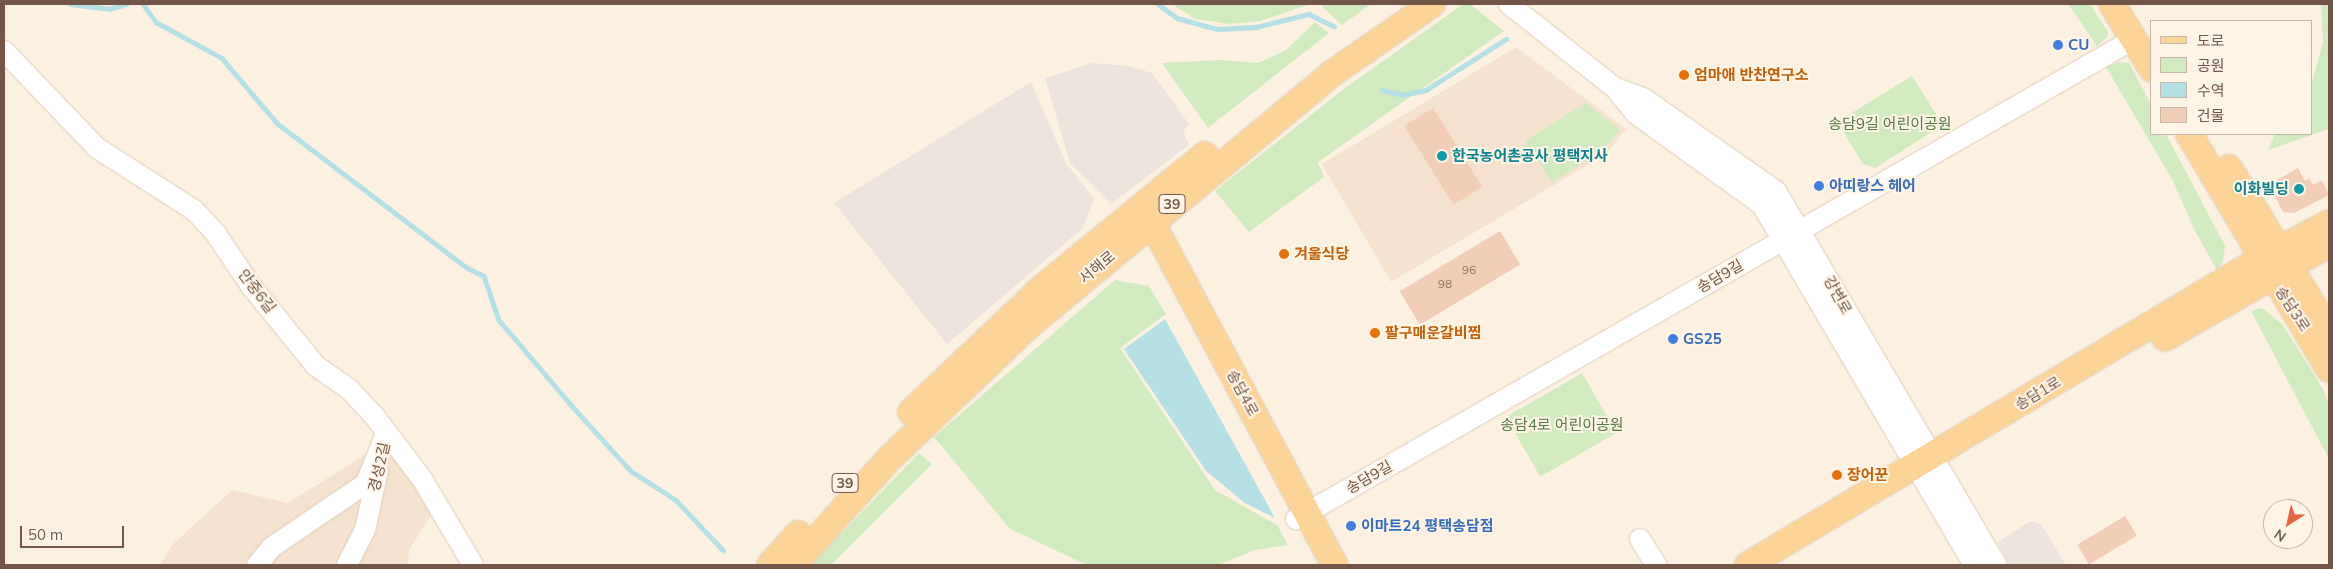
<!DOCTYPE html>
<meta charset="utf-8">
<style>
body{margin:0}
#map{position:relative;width:2333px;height:569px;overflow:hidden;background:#fcf1e1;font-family:Mulish,"Noto Sans KR",sans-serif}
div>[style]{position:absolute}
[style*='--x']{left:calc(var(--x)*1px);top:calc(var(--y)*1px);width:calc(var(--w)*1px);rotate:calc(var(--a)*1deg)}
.residential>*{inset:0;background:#f4e2cf}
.industrial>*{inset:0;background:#ebe3dc}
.green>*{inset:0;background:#d1eabf;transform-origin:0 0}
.water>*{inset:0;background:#b5e0e6}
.stream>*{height:4.5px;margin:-2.25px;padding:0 2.25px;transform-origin:2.25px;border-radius:2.25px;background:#b5e0e6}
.building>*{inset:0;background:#f2ceb8;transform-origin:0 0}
.roads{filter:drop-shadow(0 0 1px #e0cdbc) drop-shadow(0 0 1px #e0cdbc)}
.minor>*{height:20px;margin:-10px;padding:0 10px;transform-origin:10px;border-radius:10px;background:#fff}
.major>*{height:26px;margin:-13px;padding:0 13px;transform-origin:13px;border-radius:13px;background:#fcd498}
.dots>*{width:14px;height:14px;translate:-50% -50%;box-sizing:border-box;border:2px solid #fff5e7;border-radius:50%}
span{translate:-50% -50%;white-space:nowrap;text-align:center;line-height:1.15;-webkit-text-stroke:4px #fff5e7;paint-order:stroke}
.number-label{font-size:12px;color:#937464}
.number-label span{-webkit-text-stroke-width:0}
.shield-label span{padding:1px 4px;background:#fff5e7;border:1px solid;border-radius:4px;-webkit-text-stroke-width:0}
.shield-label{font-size:14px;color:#735648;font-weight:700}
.shop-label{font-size:15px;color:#366cbe;font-weight:700}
.left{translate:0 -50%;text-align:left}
.food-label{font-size:15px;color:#c56008;font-weight:700}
.park-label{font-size:15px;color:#527940}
.culture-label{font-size:15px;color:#0d838f;font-weight:700}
.right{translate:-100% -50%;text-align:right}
.street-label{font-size:15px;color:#735648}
.frame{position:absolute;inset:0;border:5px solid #735648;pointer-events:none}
.legend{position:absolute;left:2150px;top:20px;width:162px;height:115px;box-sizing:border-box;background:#fff5e7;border:1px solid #c7b5a7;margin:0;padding:6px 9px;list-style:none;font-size:15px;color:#735648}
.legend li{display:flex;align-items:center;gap:10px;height:25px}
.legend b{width:25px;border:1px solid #c7b5a7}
.north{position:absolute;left:2263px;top:499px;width:50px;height:50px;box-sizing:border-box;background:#fff5e7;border:1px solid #c7b5a7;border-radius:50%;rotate:215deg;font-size:14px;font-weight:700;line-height:20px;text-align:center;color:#735648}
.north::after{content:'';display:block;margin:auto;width:18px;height:22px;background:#e86544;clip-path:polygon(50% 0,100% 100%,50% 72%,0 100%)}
.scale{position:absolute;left:20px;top:526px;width:104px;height:22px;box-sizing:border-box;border:2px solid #735648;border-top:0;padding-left:6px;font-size:15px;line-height:18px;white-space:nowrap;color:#735648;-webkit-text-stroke:4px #fff5e7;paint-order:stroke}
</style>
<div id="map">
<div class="residential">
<div style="clip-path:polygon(1516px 47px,1626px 129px,1606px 154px,1391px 282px,1322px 164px)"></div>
<div style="clip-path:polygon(382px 444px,420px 483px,432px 514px,409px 550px,408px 565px,160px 565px,172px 545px,232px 490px,288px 503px)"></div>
</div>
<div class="industrial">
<div style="clip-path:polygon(1093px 63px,1128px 66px,1152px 73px,1189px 124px,1183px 131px,1189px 145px,1111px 204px,1070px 163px,1045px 78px)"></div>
<div style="clip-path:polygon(1031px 82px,1066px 163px,1094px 199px,1083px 228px,947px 344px,834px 203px)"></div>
<div style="clip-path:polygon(2031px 521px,2041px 524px,2066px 565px,2009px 565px,1998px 542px)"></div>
</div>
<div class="green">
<div style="clip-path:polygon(1172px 4px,1311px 4px,1260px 21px,1230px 24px,1195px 19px)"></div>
<div style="clip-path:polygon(1326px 4px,1371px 4px,1342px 25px,1322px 7px)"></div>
<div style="clip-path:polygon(1463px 4px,1470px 4px,1504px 31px,1318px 162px,1324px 177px,1249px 232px,1215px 191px,1345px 88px)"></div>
<div style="clip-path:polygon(2068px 4px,2090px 4px,2108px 32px,2107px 37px,2097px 46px)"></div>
<div style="clip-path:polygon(2321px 4px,2329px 4px,2329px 129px,2268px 150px,2275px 134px,2312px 134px,2312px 82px,2323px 42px)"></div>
<div style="clip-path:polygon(1315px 22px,1329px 33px,1208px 128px,1162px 63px,1221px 60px,1258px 63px,1286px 50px)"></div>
<div style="clip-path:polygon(2120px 62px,2129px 63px,2152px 106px,2152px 134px,2166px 134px,2225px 246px,2223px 261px,2217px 270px,2195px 231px,2173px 181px,2106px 67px)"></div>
<div style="clip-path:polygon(1912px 76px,1943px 125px,1875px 168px,1863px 164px,1837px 122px)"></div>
<div style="clip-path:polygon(1586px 103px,1620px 130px,1601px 152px,1552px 182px,1525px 141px)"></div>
<div style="clip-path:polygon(1115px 280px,1149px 286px,1166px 314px,1120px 348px,1215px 490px,1277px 525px,1288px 545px,1255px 550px,1218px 565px,1087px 565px,1010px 529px,934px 437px)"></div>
<div style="clip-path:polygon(2262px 308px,2282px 324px,2323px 389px,2329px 404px,2329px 459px,2251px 311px)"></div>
<div style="left:1582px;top:373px;width:69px;height:88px;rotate:60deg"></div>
<div style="clip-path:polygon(919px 453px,932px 464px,831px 565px,811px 565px)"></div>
</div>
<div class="water">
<div style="clip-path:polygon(1165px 319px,1275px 518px,1245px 503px,1206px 471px,1124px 349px)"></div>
</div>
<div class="stream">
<div style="--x:70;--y:4;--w:39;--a:7"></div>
<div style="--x:109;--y:9;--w:18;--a:-16"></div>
<div style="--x:143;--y:4;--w:22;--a:54"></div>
<div style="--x:156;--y:22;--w:75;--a:28.6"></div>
<div style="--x:222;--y:58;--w:85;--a:49.8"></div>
<div style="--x:277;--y:123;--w:238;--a:37.3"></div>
<div style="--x:466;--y:267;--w:20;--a:27"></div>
<div style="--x:484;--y:276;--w:46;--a:71.2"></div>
<div style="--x:499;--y:320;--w:113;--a:49.7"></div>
<div style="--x:572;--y:406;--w:88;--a:47.8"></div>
<div style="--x:631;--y:471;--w:54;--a:32.8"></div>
<div style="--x:676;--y:500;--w:69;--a:46.8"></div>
<div style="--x:1158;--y:4;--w:24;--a:36"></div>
<div style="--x:1177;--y:18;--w:41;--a:15.4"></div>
<div style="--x:1217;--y:29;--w:39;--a:-3"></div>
<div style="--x:1256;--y:27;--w:55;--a:-13.8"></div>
<div style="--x:1309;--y:14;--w:28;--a:26"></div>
<div style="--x:1382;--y:90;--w:21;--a:14"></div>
<div style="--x:1402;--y:95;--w:25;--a:-12"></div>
<div style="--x:1426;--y:90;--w:95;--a:-32.5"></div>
</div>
<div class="building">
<div style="left:1433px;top:108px;width:93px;height:34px;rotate:58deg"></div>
<div style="clip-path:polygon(2298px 168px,2305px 181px,2309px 178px,2313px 185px,2322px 180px,2329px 195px,2294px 213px,2283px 212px,2269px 185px)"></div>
<div style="left:1500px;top:231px;width:39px;height:117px;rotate:59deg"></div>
<div style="left:2125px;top:516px;width:23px;height:56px;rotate:59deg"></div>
</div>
<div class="roads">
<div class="minor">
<div style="--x:1509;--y:4;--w:135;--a:38.4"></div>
<div style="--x:1615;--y:88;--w:33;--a:51"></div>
<div style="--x:1636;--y:114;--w:155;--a:35.8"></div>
<div style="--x:1762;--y:205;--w:418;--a:59.5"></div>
<div style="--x:4;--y:51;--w:134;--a:46.2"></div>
<div style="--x:97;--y:148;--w:115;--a:32.6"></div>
<div style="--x:194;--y:210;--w:33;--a:47"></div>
<div style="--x:216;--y:234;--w:63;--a:56.1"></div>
<div style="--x:251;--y:286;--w:103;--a:50.9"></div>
<div style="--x:316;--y:366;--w:40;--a:34.9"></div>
<div style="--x:349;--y:389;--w:38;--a:47"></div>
<div style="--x:375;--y:417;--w:78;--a:52.8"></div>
<div style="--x:422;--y:479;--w:100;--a:59.3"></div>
<div style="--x:1615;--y:88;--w:30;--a:20"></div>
<div style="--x:1643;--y:98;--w:162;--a:35"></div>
<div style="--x:1776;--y:191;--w:434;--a:59.5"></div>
<div style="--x:1296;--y:519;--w:966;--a:-29.8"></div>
<div style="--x:1640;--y:539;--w:31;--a:58"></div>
<div style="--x:257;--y:565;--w:23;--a:-50"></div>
<div style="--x:272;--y:547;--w:114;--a:-34.2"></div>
<div style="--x:366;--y:483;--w:53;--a:-67.8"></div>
<div style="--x:347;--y:565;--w:39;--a:-63"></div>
<div style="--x:365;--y:530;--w:61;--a:-77.8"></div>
</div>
<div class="major">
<div style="--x:2112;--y:4;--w:76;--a:58.4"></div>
<div style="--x:2189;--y:134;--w:274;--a:59.2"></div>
<div style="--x:2229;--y:168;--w:192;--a:58.6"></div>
<div style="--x:1151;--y:221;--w:390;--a:61.9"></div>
<div style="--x:2165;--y:338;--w:189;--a:-29.8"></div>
<div style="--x:911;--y:412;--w:182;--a:-43.4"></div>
<div style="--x:1043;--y:287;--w:209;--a:-39.2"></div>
<div style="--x:770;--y:565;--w:42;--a:-47.9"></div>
<div style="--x:793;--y:565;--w:144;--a:-47.8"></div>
<div style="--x:890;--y:458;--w:190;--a:-43.7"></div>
<div style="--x:1027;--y:327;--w:394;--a:-39.7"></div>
<div style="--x:1330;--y:75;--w:124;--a:-34.8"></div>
<div style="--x:1748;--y:565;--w:597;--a:-30.82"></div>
<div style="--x:2261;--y:259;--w:77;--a:-27.9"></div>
</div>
</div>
<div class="dots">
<div style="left:2058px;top:45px;background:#3f7fe0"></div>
<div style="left:1684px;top:75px;background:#e8710a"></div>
<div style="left:1442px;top:156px;background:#0f9aa8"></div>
<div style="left:1819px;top:186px;background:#3f7fe0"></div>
<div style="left:2299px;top:189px;background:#0f9aa8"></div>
<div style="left:1284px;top:254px;background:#e8710a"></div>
<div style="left:1375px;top:333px;background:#e8710a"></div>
<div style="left:1673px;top:339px;background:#3f7fe0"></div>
<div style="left:1837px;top:475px;background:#e8710a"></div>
<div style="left:1351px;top:526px;background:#3f7fe0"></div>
</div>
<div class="number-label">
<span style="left:1469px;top:270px">96</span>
<span style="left:1445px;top:284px">98</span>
</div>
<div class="shield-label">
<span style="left:1172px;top:204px">39</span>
<span style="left:845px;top:483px">39</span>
</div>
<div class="shop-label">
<span class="left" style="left:2068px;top:45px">CU</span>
<span class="left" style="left:1829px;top:186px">아띠랑스 헤어</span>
<span class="left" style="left:1683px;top:339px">GS25</span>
<span class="left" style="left:1361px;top:526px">이마트24 평택송담점</span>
</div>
<div class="food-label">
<span class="left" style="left:1694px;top:75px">엄마애 반찬연구소</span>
<span class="left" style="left:1294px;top:254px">겨울식당</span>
<span class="left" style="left:1385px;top:333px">팔구매운갈비찜</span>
<span class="left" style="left:1847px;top:475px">장어꾼</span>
</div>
<div class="park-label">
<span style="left:1890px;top:124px">송담9길 어린이공원</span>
<span style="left:1562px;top:425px">송담4로 어린이공원</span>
</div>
<div class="culture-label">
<span class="left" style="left:1452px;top:156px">한국농어촌공사 평택지사</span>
<span class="right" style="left:2289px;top:189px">이화빌딩</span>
</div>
<div class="street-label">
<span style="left:1097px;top:267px;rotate:-40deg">서해로</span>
<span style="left:1720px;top:276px;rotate:-30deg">송담9길</span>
<span style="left:257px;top:291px;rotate:53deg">안중6길</span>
<span style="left:1838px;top:295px;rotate:61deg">강변로</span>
<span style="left:2293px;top:309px;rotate:57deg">송담3로</span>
<span style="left:1243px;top:393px;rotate:62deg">송담4로</span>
<span style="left:2038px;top:393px;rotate:-31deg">송담1로</span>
<span style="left:379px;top:467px;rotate:-77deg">경성2길</span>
<span style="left:1369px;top:477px;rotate:-30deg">송담9길</span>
</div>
<div class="frame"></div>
<ul class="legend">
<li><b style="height:6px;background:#fcd498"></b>도로</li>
<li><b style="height:14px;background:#d1eabf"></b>공원</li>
<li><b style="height:14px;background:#b5e0e6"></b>수역</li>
<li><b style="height:14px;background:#f2ceb8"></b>건물</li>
</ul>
<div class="north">N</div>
<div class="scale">50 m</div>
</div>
